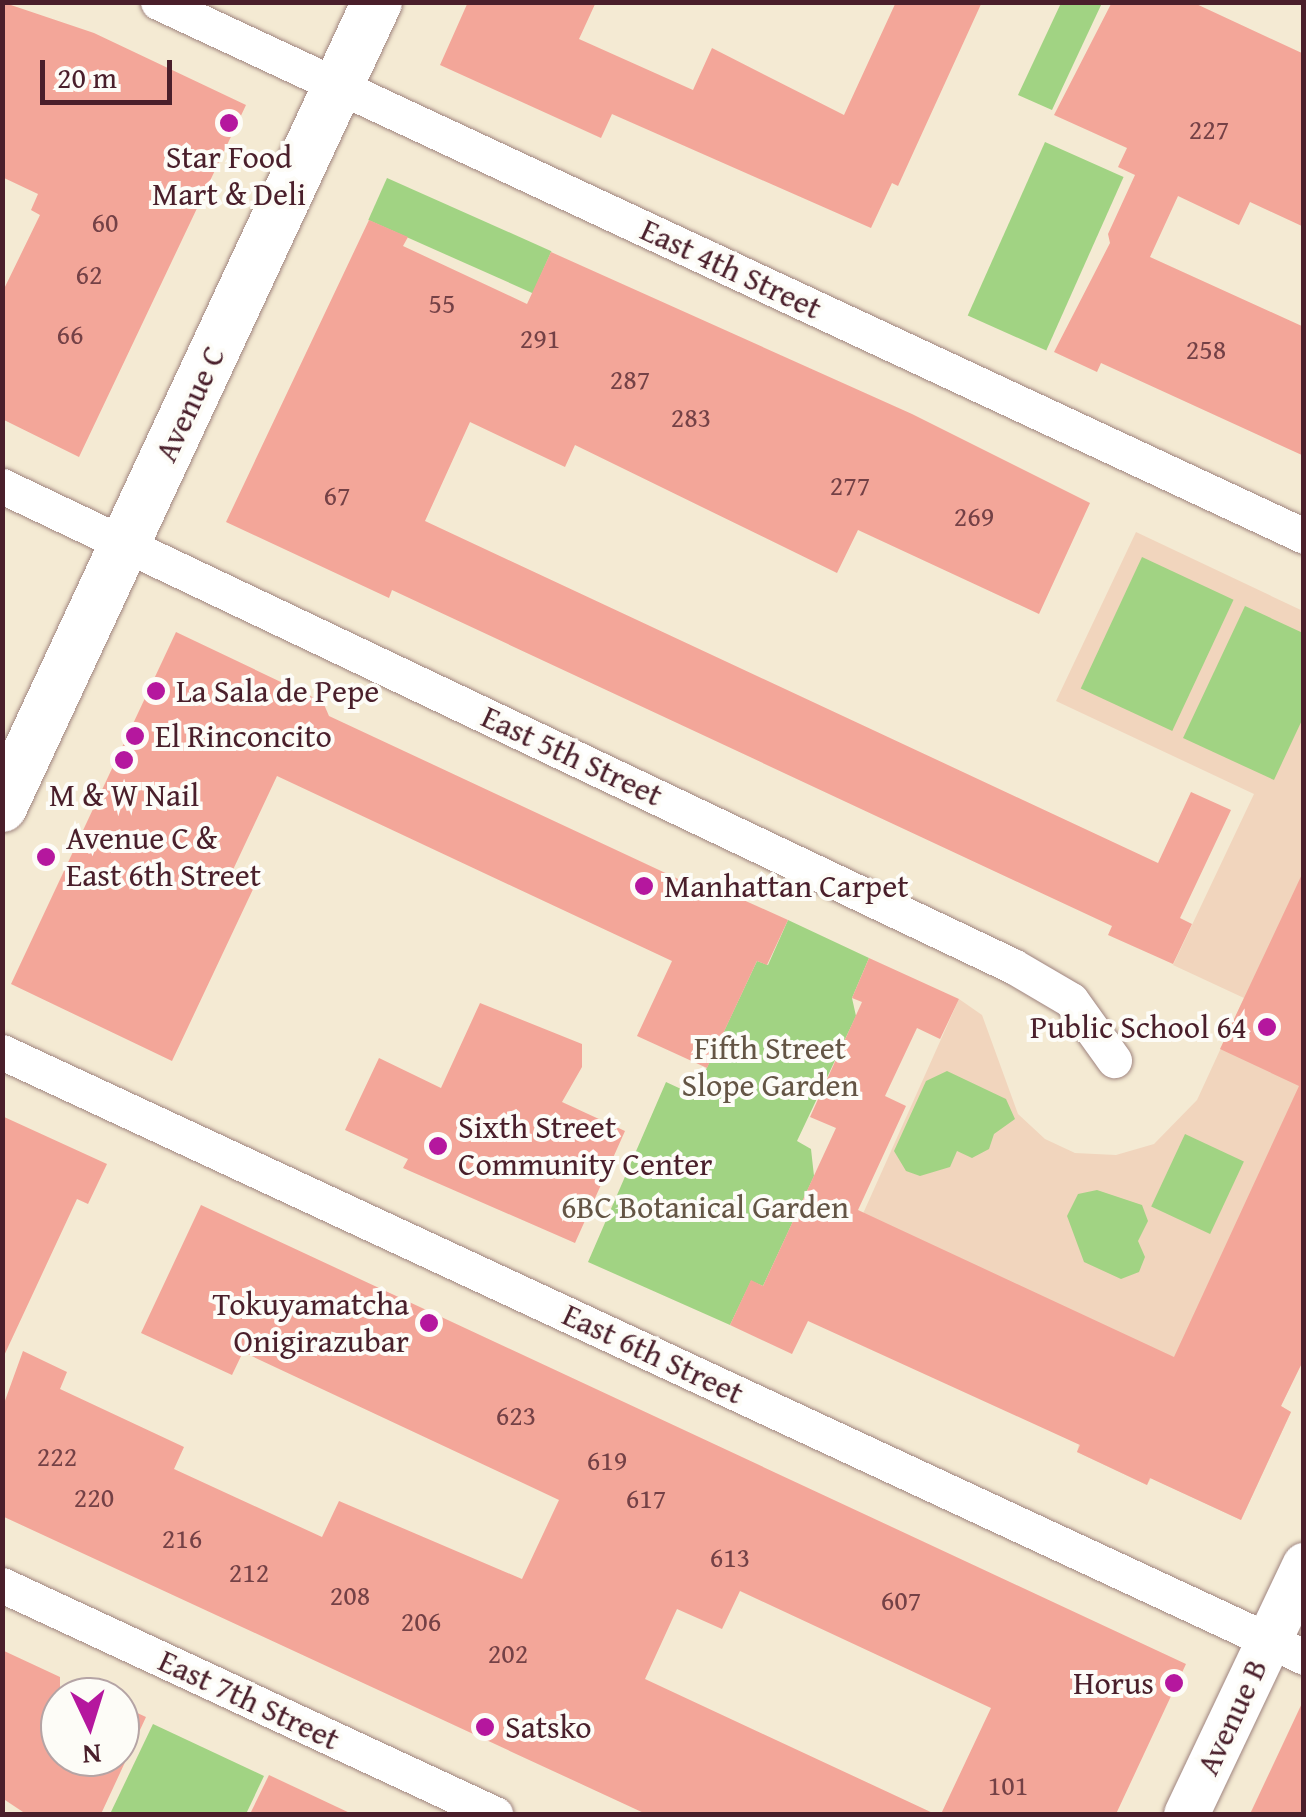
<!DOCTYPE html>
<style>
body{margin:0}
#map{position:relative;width:1306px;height:1817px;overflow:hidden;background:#f4ead3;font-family:"Gentium Book Plus",serif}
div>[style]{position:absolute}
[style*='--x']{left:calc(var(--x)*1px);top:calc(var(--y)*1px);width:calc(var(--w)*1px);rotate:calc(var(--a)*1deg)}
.built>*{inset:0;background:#f1d5bd}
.green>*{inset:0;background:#a1d383;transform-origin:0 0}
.building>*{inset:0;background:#f3a699}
.roads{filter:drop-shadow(0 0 2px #9f847f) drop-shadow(0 0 2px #9f847f)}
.minor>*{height:35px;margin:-17.5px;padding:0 17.5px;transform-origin:17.5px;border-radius:17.5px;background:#fff}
.tertiary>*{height:45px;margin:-22.5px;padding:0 22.5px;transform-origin:22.5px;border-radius:22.5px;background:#fff}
.secondary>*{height:50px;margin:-25px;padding:0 25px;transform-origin:25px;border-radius:25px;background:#fff}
.dots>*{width:28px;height:28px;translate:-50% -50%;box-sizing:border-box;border:5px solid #fdfcf7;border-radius:50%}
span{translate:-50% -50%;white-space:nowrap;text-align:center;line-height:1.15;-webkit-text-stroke:8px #fdfcf7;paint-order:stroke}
.number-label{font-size:28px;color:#744146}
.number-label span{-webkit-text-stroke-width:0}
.poi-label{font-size:32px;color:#4a1f2b}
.left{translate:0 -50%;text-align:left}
.right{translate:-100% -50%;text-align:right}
.street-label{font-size:32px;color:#4a1f2b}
.park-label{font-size:32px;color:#645545}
.frame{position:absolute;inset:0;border:5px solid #4a1f2b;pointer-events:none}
.north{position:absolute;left:40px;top:1677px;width:100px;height:100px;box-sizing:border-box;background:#fdfcf7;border:2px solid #b5a4a5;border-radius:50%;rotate:176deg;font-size:28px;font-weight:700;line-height:40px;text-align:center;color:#4a1f2b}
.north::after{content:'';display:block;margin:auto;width:35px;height:45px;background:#b5179e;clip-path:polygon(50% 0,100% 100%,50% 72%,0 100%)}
.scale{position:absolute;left:40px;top:60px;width:132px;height:45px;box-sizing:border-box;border:5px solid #4a1f2b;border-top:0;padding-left:12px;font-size:30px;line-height:35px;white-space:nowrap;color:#4a1f2b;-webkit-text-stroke:8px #fdfcf7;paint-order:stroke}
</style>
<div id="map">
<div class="built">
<div style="clip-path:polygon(1136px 532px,1303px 611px,1303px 1359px,1281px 1406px,1291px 1412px,1241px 1520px,1151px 1478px,1147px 1485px,1077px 1452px,1079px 1444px,815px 1321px,959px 999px,982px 1015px,1018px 1114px,1045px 1139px,1075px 1153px,1116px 1155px,1154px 1144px,1197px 1100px,1244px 998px,1173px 965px,1254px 794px,1056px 701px)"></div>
</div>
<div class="green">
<div style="clip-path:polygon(1061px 3px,1102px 3px,1052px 110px,1018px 95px)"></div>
<div style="left:1045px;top:142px;width:86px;height:190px;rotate:24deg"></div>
<div style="left:387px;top:178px;width:180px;height:46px;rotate:24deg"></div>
<div style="left:1142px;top:557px;width:101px;height:145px;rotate:25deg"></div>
<div style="clip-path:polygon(1245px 606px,1303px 633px,1303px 718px,1274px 780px,1183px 738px)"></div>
<div style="clip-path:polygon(788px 920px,869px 958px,852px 998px,856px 1016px,797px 1141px,811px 1149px,814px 1176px,763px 1286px,751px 1281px,730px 1325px,588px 1262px,666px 1082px,694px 1095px,757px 961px,768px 965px)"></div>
<div style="clip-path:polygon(947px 1071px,1006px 1099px,1015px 1119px,994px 1134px,989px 1149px,972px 1158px,957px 1151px,950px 1167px,920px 1176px,906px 1171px,894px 1151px,926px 1081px)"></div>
<div style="left:1185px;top:1134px;width:65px;height:80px;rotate:25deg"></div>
<div style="clip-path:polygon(1097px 1190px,1142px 1205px,1148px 1221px,1138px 1241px,1145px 1257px,1139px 1272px,1121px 1279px,1084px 1262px,1067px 1216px,1078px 1194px)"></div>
<div style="clip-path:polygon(153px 1724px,264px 1776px,246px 1814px,110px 1814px)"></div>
</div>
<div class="building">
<div style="clip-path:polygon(2px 2px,94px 33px,246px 105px,79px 457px,2px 419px,2px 293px,40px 215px,31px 210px,38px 194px,2px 177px)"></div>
<div style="clip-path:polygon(468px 2px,596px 2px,579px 39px,693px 90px,712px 48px,844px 115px,896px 2px,982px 2px,898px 186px,892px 183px,871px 228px,612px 114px,601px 138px,440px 65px)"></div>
<div style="clip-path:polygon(1112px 2px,1192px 2px,1304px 54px,1304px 227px,1250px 202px,1239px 225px,1178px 196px,1150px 257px,1304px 327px,1304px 456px,1101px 363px,1097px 372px,1054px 352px,1110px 243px,1108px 234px,1135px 175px,1118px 167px,1127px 148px,1054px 115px)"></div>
<div style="clip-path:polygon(369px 220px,408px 237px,403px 246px,527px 304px,551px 252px,912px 414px,1090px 503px,1039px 614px,858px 530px,837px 573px,575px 445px,565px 467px,470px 422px,425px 521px,1158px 863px,1191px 792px,1231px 810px,1180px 918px,1192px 924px,1173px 964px,1108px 935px,1112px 926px,392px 590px,389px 598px,226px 522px)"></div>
<div style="clip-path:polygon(176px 632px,323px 702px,329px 716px,704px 891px,708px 884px,788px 920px,767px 965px,757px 961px,707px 1068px,637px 1036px,672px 961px,277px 776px,231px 874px,255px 885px,172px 1061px,11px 984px)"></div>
<div style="clip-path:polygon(1304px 870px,1304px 1359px,1281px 1406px,1291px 1412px,1241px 1520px,1150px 1478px,1147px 1485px,1077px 1452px,1080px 1445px,808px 1321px,792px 1354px,730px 1325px,751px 1280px,763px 1286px,836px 1128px,810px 1117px,862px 1002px,852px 998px,869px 958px,959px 999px,940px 1039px,917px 1028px,885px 1096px,906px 1106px,858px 1210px,1174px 1357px,1299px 1086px,1220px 1049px)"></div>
<div style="clip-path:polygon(480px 1003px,582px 1044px,582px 1067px,562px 1102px,625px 1131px,575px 1243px,403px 1168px,408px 1159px,345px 1130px,379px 1058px,441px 1088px)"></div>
<div style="clip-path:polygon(2px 1116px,107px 1164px,88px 1204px,77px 1199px,2px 1360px)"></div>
<div style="clip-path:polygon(201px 1205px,1186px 1664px,1116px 1814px,941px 1814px,991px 1708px,740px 1591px,722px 1629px,677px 1609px,645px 1679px,935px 1814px,646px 1814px,2px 1516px,2px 1409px,23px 1351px,67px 1372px,60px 1389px,184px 1447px,174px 1469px,322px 1537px,339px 1501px,522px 1579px,559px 1500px,243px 1352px,232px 1375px,141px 1333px)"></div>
<div style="clip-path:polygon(2px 1650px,60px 1677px,60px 1757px,120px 1757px,120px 1705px,146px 1717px,101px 1814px,26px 1814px,2px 1798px)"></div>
<div style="clip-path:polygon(1304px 1699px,1304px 1814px,1250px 1814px)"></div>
<div style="clip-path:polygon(269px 1775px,352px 1814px,250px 1814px)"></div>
</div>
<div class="roads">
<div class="minor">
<div style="--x:158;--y:2;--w:1264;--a:24.98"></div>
<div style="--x:2;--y:486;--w:1119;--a:25.4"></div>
<div style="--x:1013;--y:966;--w:67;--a:30.4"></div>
<div style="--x:1071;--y:1000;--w:74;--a:54.4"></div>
<div style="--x:2;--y:1052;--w:1436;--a:24.92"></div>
<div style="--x:2;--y:1585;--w:544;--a:24.92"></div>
</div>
<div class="tertiary">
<div style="--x:1186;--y:1814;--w:276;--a:-64.6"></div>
</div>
<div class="secondary">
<div style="--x:2;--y:807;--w:888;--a:-65.02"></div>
</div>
</div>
<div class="dots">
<div style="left:229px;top:123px;background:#b5179e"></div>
<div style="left:156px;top:691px;background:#b5179e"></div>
<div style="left:135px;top:736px;background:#b5179e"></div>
<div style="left:124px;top:760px;background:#b5179e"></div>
<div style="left:46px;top:857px;background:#b5179e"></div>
<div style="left:644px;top:886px;background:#b5179e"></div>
<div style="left:1267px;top:1027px;background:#b5179e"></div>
<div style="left:438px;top:1146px;background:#b5179e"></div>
<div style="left:429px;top:1323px;background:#b5179e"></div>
<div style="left:1174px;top:1683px;background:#b5179e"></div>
<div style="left:485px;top:1727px;background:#b5179e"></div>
</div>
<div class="number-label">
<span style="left:1209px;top:129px">227</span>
<span style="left:105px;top:222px">60</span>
<span style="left:89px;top:274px">62</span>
<span style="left:442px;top:303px">55</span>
<span style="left:70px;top:334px">66</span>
<span style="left:540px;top:338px">291</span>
<span style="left:1206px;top:349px">258</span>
<span style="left:630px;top:379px">287</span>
<span style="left:691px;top:417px">283</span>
<span style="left:850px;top:485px">277</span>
<span style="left:337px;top:495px">67</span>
<span style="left:974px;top:516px">269</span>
<span style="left:516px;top:1415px">623</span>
<span style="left:57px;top:1456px">222</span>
<span style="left:607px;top:1460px">619</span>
<span style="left:94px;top:1497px">220</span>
<span style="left:646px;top:1498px">617</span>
<span style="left:182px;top:1538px">216</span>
<span style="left:730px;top:1557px">613</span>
<span style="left:249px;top:1572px">212</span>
<span style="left:350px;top:1595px">208</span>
<span style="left:901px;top:1600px">607</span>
<span style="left:421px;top:1621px">206</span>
<span style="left:508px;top:1653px">202</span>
<span style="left:1008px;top:1785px">101</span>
</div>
<div class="poi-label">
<span style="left:229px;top:176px">Star Food<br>Mart &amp; Deli</span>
<span class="left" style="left:176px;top:691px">La Sala de Pepe</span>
<span class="left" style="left:155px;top:736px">El Rinconcito</span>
<span style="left:124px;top:795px">M &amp; W Nail</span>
<span class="left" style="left:66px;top:857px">Avenue C &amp;<br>East 6th Street</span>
<span class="left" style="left:664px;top:886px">Manhattan Carpet</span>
<span class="right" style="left:1247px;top:1027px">Public School 64</span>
<span class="left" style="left:458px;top:1146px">Sixth Street<br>Community Center</span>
<span class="right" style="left:409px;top:1323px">Tokuyamatcha<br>Onigirazubar</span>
<span class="right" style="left:1154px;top:1683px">Horus</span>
<span class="left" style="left:505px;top:1727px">Satsko</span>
</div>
<div class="street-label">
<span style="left:731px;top:269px;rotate:25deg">East 4th Street</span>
<span style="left:190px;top:404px;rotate:-65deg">Avenue C</span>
<span style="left:572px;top:756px;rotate:25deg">East 5th Street</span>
<span style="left:653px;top:1354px;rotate:25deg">East 6th Street</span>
<span style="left:249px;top:1700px;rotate:25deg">East 7th Street</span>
<span style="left:1232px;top:1717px;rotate:-65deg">Avenue B</span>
</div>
<div class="park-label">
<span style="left:770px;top:1067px">Fifth Street<br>Slope Garden</span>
<span style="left:705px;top:1207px">6BC Botanical Garden</span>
</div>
<div class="frame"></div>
<div class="north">N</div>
<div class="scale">20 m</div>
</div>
